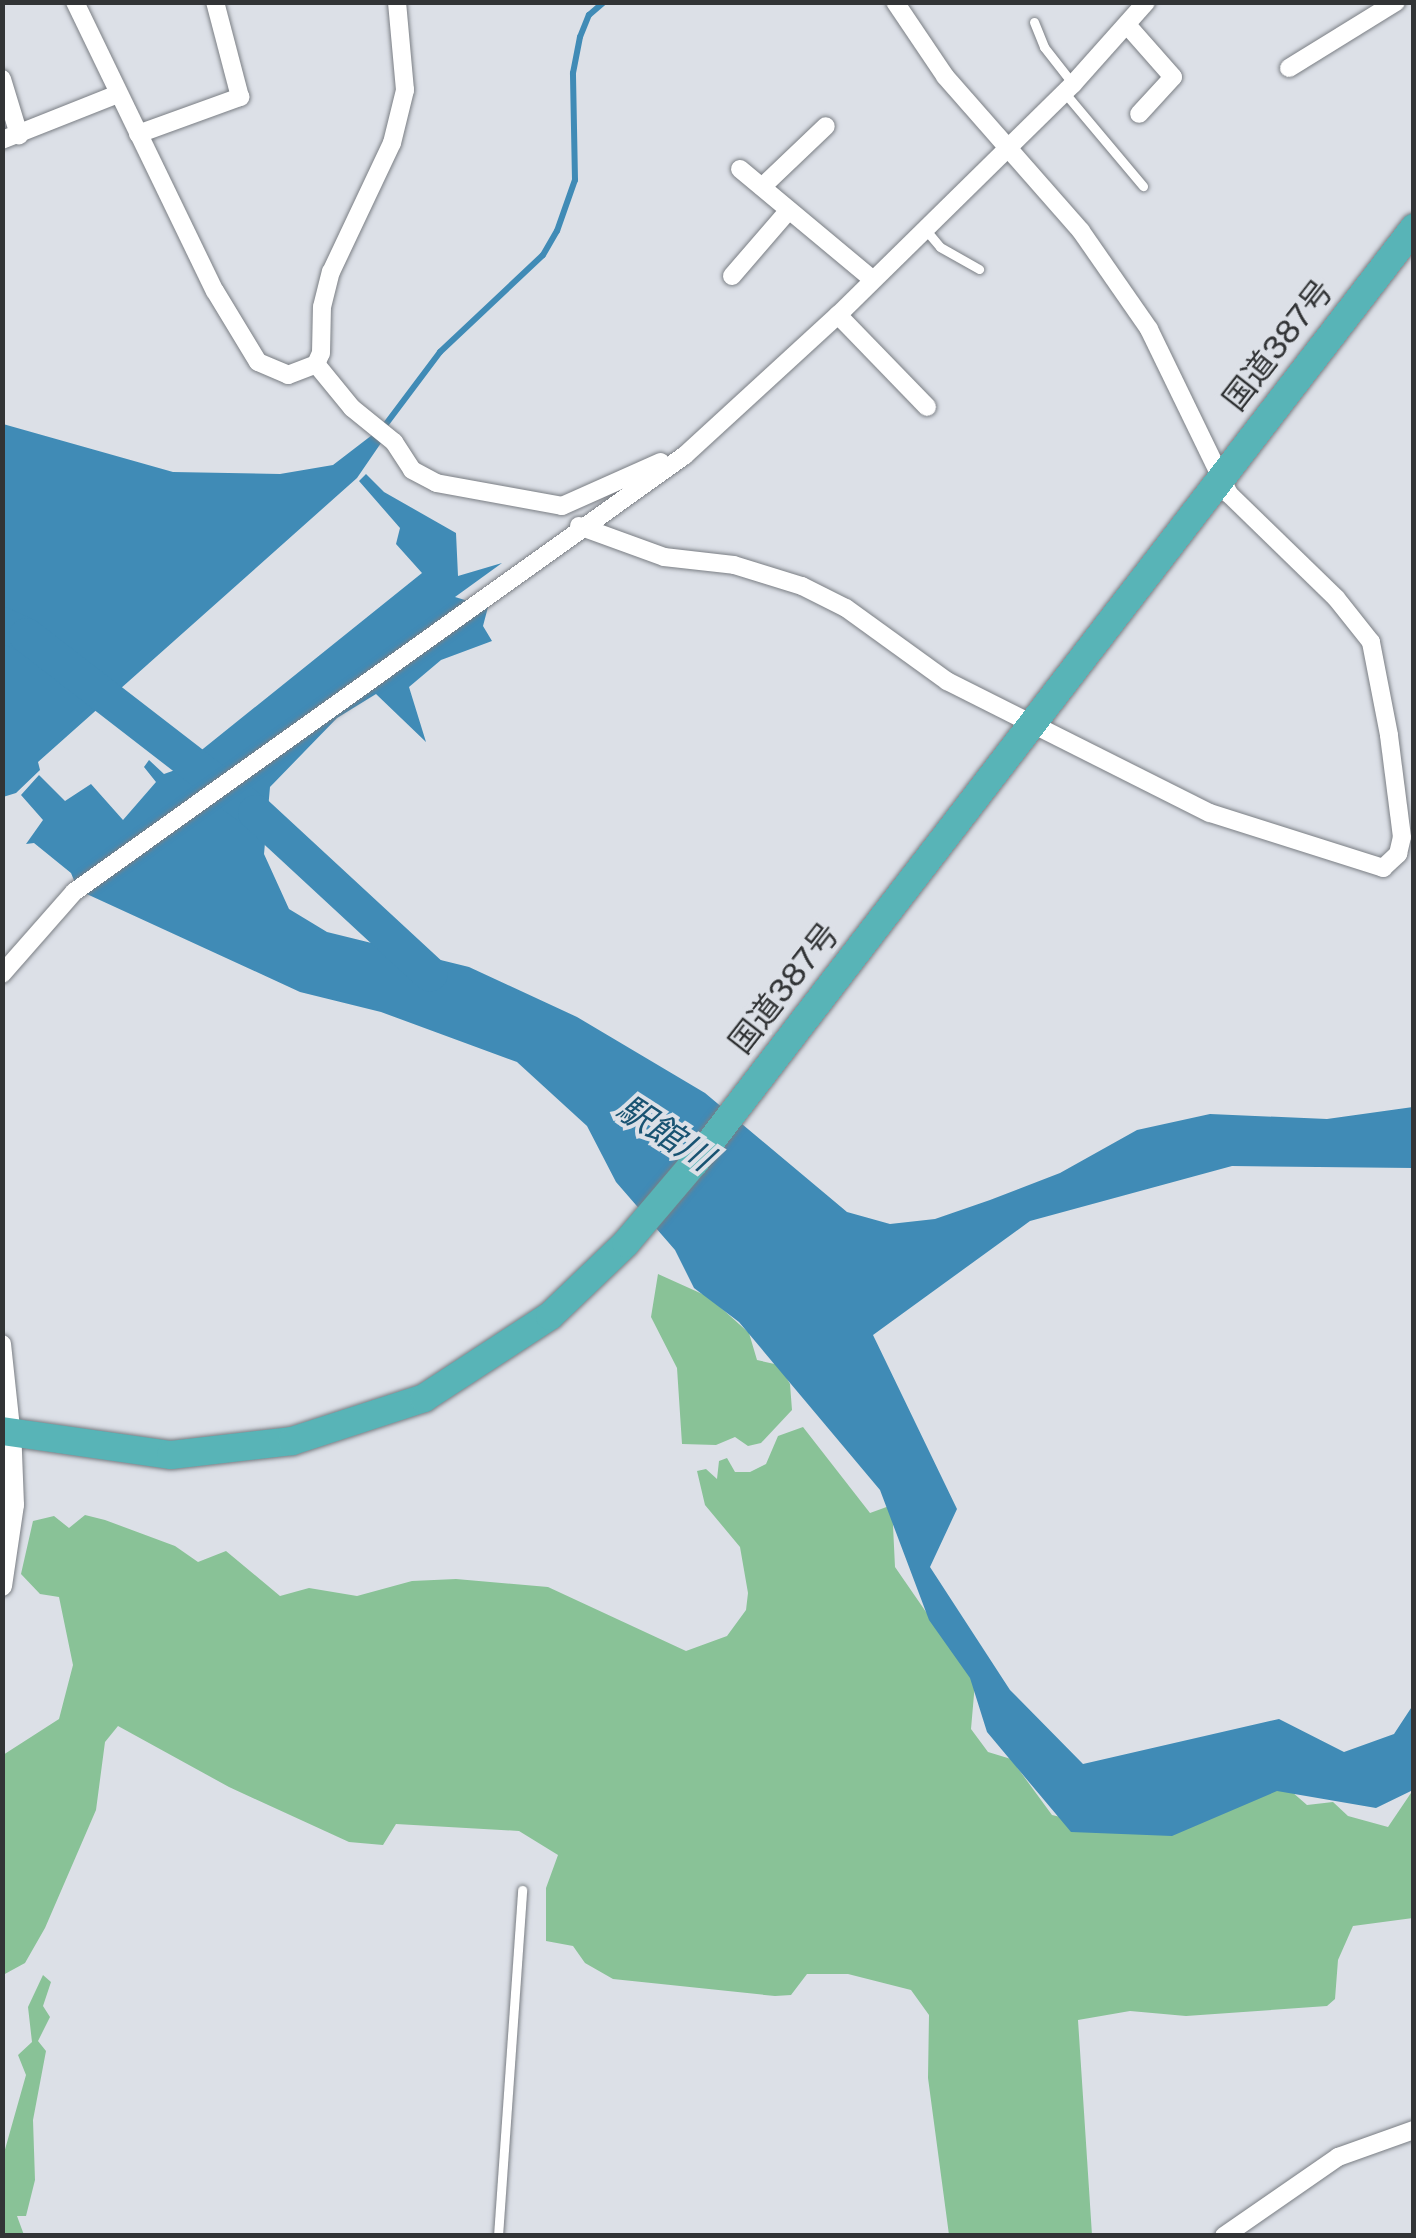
<!DOCTYPE html>
<meta charset="utf-8">
<style>
body{margin:0}
#map{position:relative;width:1416px;height:2238px;overflow:hidden;background:#dce0e7;font-family:"Public Sans","Noto Sans JP",sans-serif}
div>[style]{position:absolute}
[style*='--x']{left:calc(var(--x)*1px);top:calc(var(--y)*1px);width:calc(var(--w)*1px);rotate:calc(var(--a)*1deg)}
.green>*{inset:0;background:#89c297}
.water>*{inset:0;background:#408bb6}
.stream>*{height:6px;margin:-3px;padding:0 3px;transform-origin:3px;border-radius:3px;background:#408bb6}
.river>*{height:35px;margin:-17.5px;padding:0 17.5px;transform-origin:17.5px;border-radius:17.5px;background:#408bb6}
.roads{filter:drop-shadow(0 0 2px #7a7e84) drop-shadow(0 0 2px #7a7e84)}
.service>*{height:9px;margin:-4.5px;padding:0 4.5px;transform-origin:4.5px;border-radius:4.5px;background:#fff}
.minor>*{height:18px;margin:-9px;padding:0 9px;transform-origin:9px;border-radius:9px;background:#fff}
.tertiary>*{height:20px;margin:-10px;padding:0 10px;transform-origin:10px;border-radius:10px;background:#fff}
.trunk>*{height:28px;margin:-14px;padding:0 14px;transform-origin:14px;border-radius:14px;background:#58b4b7}
span{translate:-50% -50%;white-space:nowrap;text-align:center;line-height:1.15;-webkit-text-stroke:8px #dce0e7;paint-order:stroke}
.street-label{font-size:32px;color:#323436}
.water-label{font-size:35px;color:#195372;font-style:italic}
.frame{position:absolute;inset:0;border:5px solid #323436;pointer-events:none}
</style>
<div id="map">
<div class="green">
<div style="clip-path:polygon(658px 1274px,709px 1297px,749px 1333px,757px 1360px,779px 1365px,790px 1384px,792px 1410px,761px 1443px,748px 1446px,735px 1437px,716px 1445px,682px 1444px,677px 1368px,651px 1317px)"></div>
<div style="clip-path:polygon(803px 1427px,870px 1513px,892px 1505px,895px 1567px,975px 1683px,971px 1729px,988px 1752px,1011px 1759px,1052px 1815px,1091px 1824px,1284px 1785px,1307px 1805px,1333px 1802px,1348px 1816px,1388px 1827px,1413px 1790px,1413px 1918px,1353px 1926px,1338px 1960px,1335px 1999px,1327px 2006px,1186px 2016px,1130px 2011px,1078px 2020px,1092px 2235px,949px 2235px,928px 2078px,929px 2015px,911px 1990px,848px 1974px,807px 1974px,791px 1995px,775px 1996px,613px 1979px,585px 1963px,573px 1946px,546px 1941px,546px 1888px,558px 1855px,519px 1831px,396px 1824px,383px 1845px,349px 1842px,229px 1787px,118px 1726px,105px 1742px,96px 1810px,45px 1928px,25px 1963px,3px 1975px,3px 1755px,59px 1719px,73px 1665px,59px 1597px,40px 1594px,21px 1574px,33px 1521px,54px 1516px,69px 1528px,85px 1515px,105px 1520px,175px 1546px,198px 1562px,226px 1551px,280px 1596px,309px 1588px,357px 1596px,412px 1581px,456px 1579px,548px 1587px,686px 1651px,727px 1636px,746px 1610px,748px 1593px,740px 1547px,705px 1505px,697px 1471px,706px 1469px,717px 1479px,719px 1461px,727px 1458px,735px 1472px,750px 1472px,766px 1464px,778px 1436px)"></div>
<div style="clip-path:polygon(43px 1975px,51px 1982px,43px 2006px,50px 2017px,38px 2041px,46px 2051px,33px 2120px,35px 2180px,26px 2216px,17px 2216px,24px 2235px,3px 2235px,4px 2153px,26px 2075px,18px 2055px,32px 2042px,28px 2007px)"></div>
</div>
<div class="water">
<div style="clip-path:polygon(3px 424px,173px 472px,280px 474px,333px 465px,376px 432px,381px 443px,357px 478px,38px 762px,40px 770px,16px 793px,3px 797px)"></div>
<div style="clip-path:polygon(366px 474px,384px 492px,456px 533px,458px 576px,502px 563px,455px 597px,488px 607px,483px 626px,492px 641px,441px 660px,409px 687px,426px 742px,376px 694px,337px 718px,270px 787px,264px 854px,289px 909px,327px 932px,469px 967px,577px 1017px,705px 1093px,847px 1212px,890px 1224px,935px 1219px,990px 1200px,1060px 1173px,1137px 1130px,1210px 1114px,1327px 1119px,1413px 1107px,1413px 1168px,1232px 1166px,1030px 1221px,873px 1335px,957px 1509px,930px 1567px,1010px 1690px,1083px 1764px,1279px 1719px,1344px 1752px,1394px 1734px,1413px 1705px,1413px 1790px,1376px 1808px,1277px 1791px,1172px 1836px,1071px 1832px,987px 1732px,970px 1678px,929px 1620px,880px 1490px,739px 1322px,694px 1288px,675px 1250px,616px 1182px,587px 1126px,517px 1062px,381px 1012px,300px 992px,78px 890px,71px 873px,34px 843px,26px 844px,43px 820px,21px 795px,39px 775px,65px 801px,91px 784px,123px 820px,156px 782px,144px 767px,149px 760px,164px 774px,178px 769px,422px 573px,396px 544px,400px 528px,359px 481px)"></div>
</div>
<div class="stream">
<div style="--x:383;--y:428;--w:95;--a:-53.1"></div>
<div style="--x:440;--y:352;--w:141;--a:-43.3"></div>
<div style="--x:543;--y:255;--w:28;--a:-60"></div>
<div style="--x:557;--y:231;--w:54;--a:-70.6"></div>
<div style="--x:575;--y:180;--w:107;--a:-91.1"></div>
<div style="--x:573;--y:73;--w:37;--a:-79"></div>
<div style="--x:580;--y:37;--w:24;--a:-68"></div>
<div style="--x:589;--y:15;--w:20;--a:-41"></div>
</div>
<div class="river">
<div style="--x:2;--y:624;--w:26;--a:25"></div>
<div style="--x:26;--y:635;--w:289;--a:37.7"></div>
<div style="--x:255;--y:812;--w:238;--a:42.8"></div>
</div>
<div class="roads">
<div class="service">
<div style="--x:1034;--y:22;--w:27;--a:68"></div>
<div style="--x:1044;--y:47;--w:47;--a:51.9"></div>
<div style="--x:1064;--y:92;--w:123;--a:50"></div>
<div style="--x:925;--y:229;--w:23;--a:50"></div>
<div style="--x:940;--y:247;--w:45;--a:29.4"></div>
<div style="--x:498;--y:2236;--w:347;--a:-86"></div>
</div>
<div class="minor">
<div style="--x:75;--y:2;--w:321;--a:64.2"></div>
<div style="--x:215;--y:291;--w:83;--a:58.8"></div>
<div style="--x:258;--y:362;--w:33;--a:23"></div>
<div style="--x:288;--y:375;--w:30;--a:-21"></div>
<div style="--x:316;--y:364;--w:12;--a:-66"></div>
<div style="--x:321;--y:353;--w:46;--a:-88.8"></div>
<div style="--x:322;--y:307;--w:36;--a:-76"></div>
<div style="--x:331;--y:272;--w:143;--a:-64.7"></div>
<div style="--x:392;--y:143;--w:55;--a:-76.2"></div>
<div style="--x:405;--y:90;--w:88;--a:-95.2"></div>
<div style="--x:1128;--y:26;--w:68;--a:48.6"></div>
<div style="--x:1173;--y:77;--w:50;--a:132.6"></div>
<div style="--x:1289;--y:68;--w:126;--a:-31.7"></div>
<div style="--x:2;--y:79;--w:59;--a:73.1"></div>
<div style="--x:138;--y:134;--w:109;--a:-19.9"></div>
<div style="--x:240;--y:97;--w:98;--a:-104.7"></div>
<div style="--x:2;--y:140;--w:125;--a:-21.6"></div>
<div style="--x:740;--y:169;--w:172;--a:39.8"></div>
<div style="--x:762;--y:187;--w:88;--a:-43.6"></div>
<div style="--x:732;--y:276;--w:87;--a:-49.2"></div>
<div style="--x:838;--y:315;--w:128;--a:45.9"></div>
<div style="--x:316;--y:364;--w:57;--a:50.7"></div>
<div style="--x:352;--y:408;--w:54;--a:39"></div>
<div style="--x:394;--y:442;--w:33;--a:57"></div>
<div style="--x:412;--y:470;--w:27;--a:28"></div>
<div style="--x:436;--y:483;--w:128;--a:10.3"></div>
<div style="--x:562;--y:506;--w:108;--a:-24"></div>
<div style="--x:579;--y:526;--w:90;--a:20"></div>
<div style="--x:664;--y:557;--w:70;--a:6.5"></div>
<div style="--x:734;--y:565;--w:71;--a:17.2"></div>
<div style="--x:802;--y:586;--w:49;--a:26.6"></div>
<div style="--x:846;--y:608;--w:125;--a:35.9"></div>
<div style="--x:947;--y:681;--w:294;--a:26.7"></div>
<div style="--x:1210;--y:813;--w:182;--a:17.6"></div>
<div style="--x:1383;--y:868;--w:21;--a:-43"></div>
<div style="--x:1398;--y:854;--w:17;--a:-77"></div>
<div style="--x:1402;--y:837;--w:103;--a:-97.3"></div>
<div style="--x:1389;--y:735;--w:95;--a:-101"></div>
<div style="--x:1371;--y:642;--w:56;--a:-128.5"></div>
<div style="--x:1336;--y:598;--w:149;--a:-135.8"></div>
<div style="--x:1229;--y:494;--w:183;--a:-115.9"></div>
<div style="--x:1149;--y:329;--w:119;--a:-124.8"></div>
<div style="--x:1081;--y:231;--w:206;--a:-131.3"></div>
<div style="--x:945;--y:76;--w:89;--a:-124"></div>
<div style="--x:2;--y:974;--w:109;--a:-48.7"></div>
<div style="--x:74;--y:892;--w:750;--a:-35.56"></div>
<div style="--x:684;--y:456;--w:209;--a:-42.5"></div>
<div style="--x:838;--y:315;--w:330;--a:-44.5"></div>
<div style="--x:1073;--y:84;--w:110;--a:-48.3"></div>
<div style="--x:2;--y:1344;--w:84;--a:83.9"></div>
<div style="--x:1224;--y:2236;--w:139;--a:-34.7"></div>
<div style="--x:1338;--y:2157;--w:81;--a:-19.6"></div>
</div>
<div class="tertiary">
<div style="--x:2;--y:1586;--w:82;--a:-81.6"></div>
<div style="--x:14;--y:1505;--w:77;--a:-92.2"></div>
</div>
<div class="trunk">
<div style="--x:2;--y:1431;--w:171;--a:8.1"></div>
<div style="--x:171;--y:1455;--w:122;--a:-6.6"></div>
<div style="--x:292;--y:1441;--w:139;--a:-18"></div>
<div style="--x:424;--y:1398;--w:150;--a:-33.1"></div>
<div style="--x:550;--y:1316;--w:105;--a:-43.8"></div>
<div style="--x:626;--y:1243;--w:106;--a:-49.6"></div>
<div style="--x:695;--y:1162;--w:1179;--a:-52.41"></div>
</div>
</div>
<div class="street-label">
<span style="left:1278px;top:345px;rotate:-52deg">国道387号</span>
<span style="left:784px;top:988px;rotate:-52deg">国道387号</span>
</div>
<div class="water-label">
<span style="left:665px;top:1133px;rotate:33deg">駅館川</span>
</div>
<div class="frame"></div>
</div>
